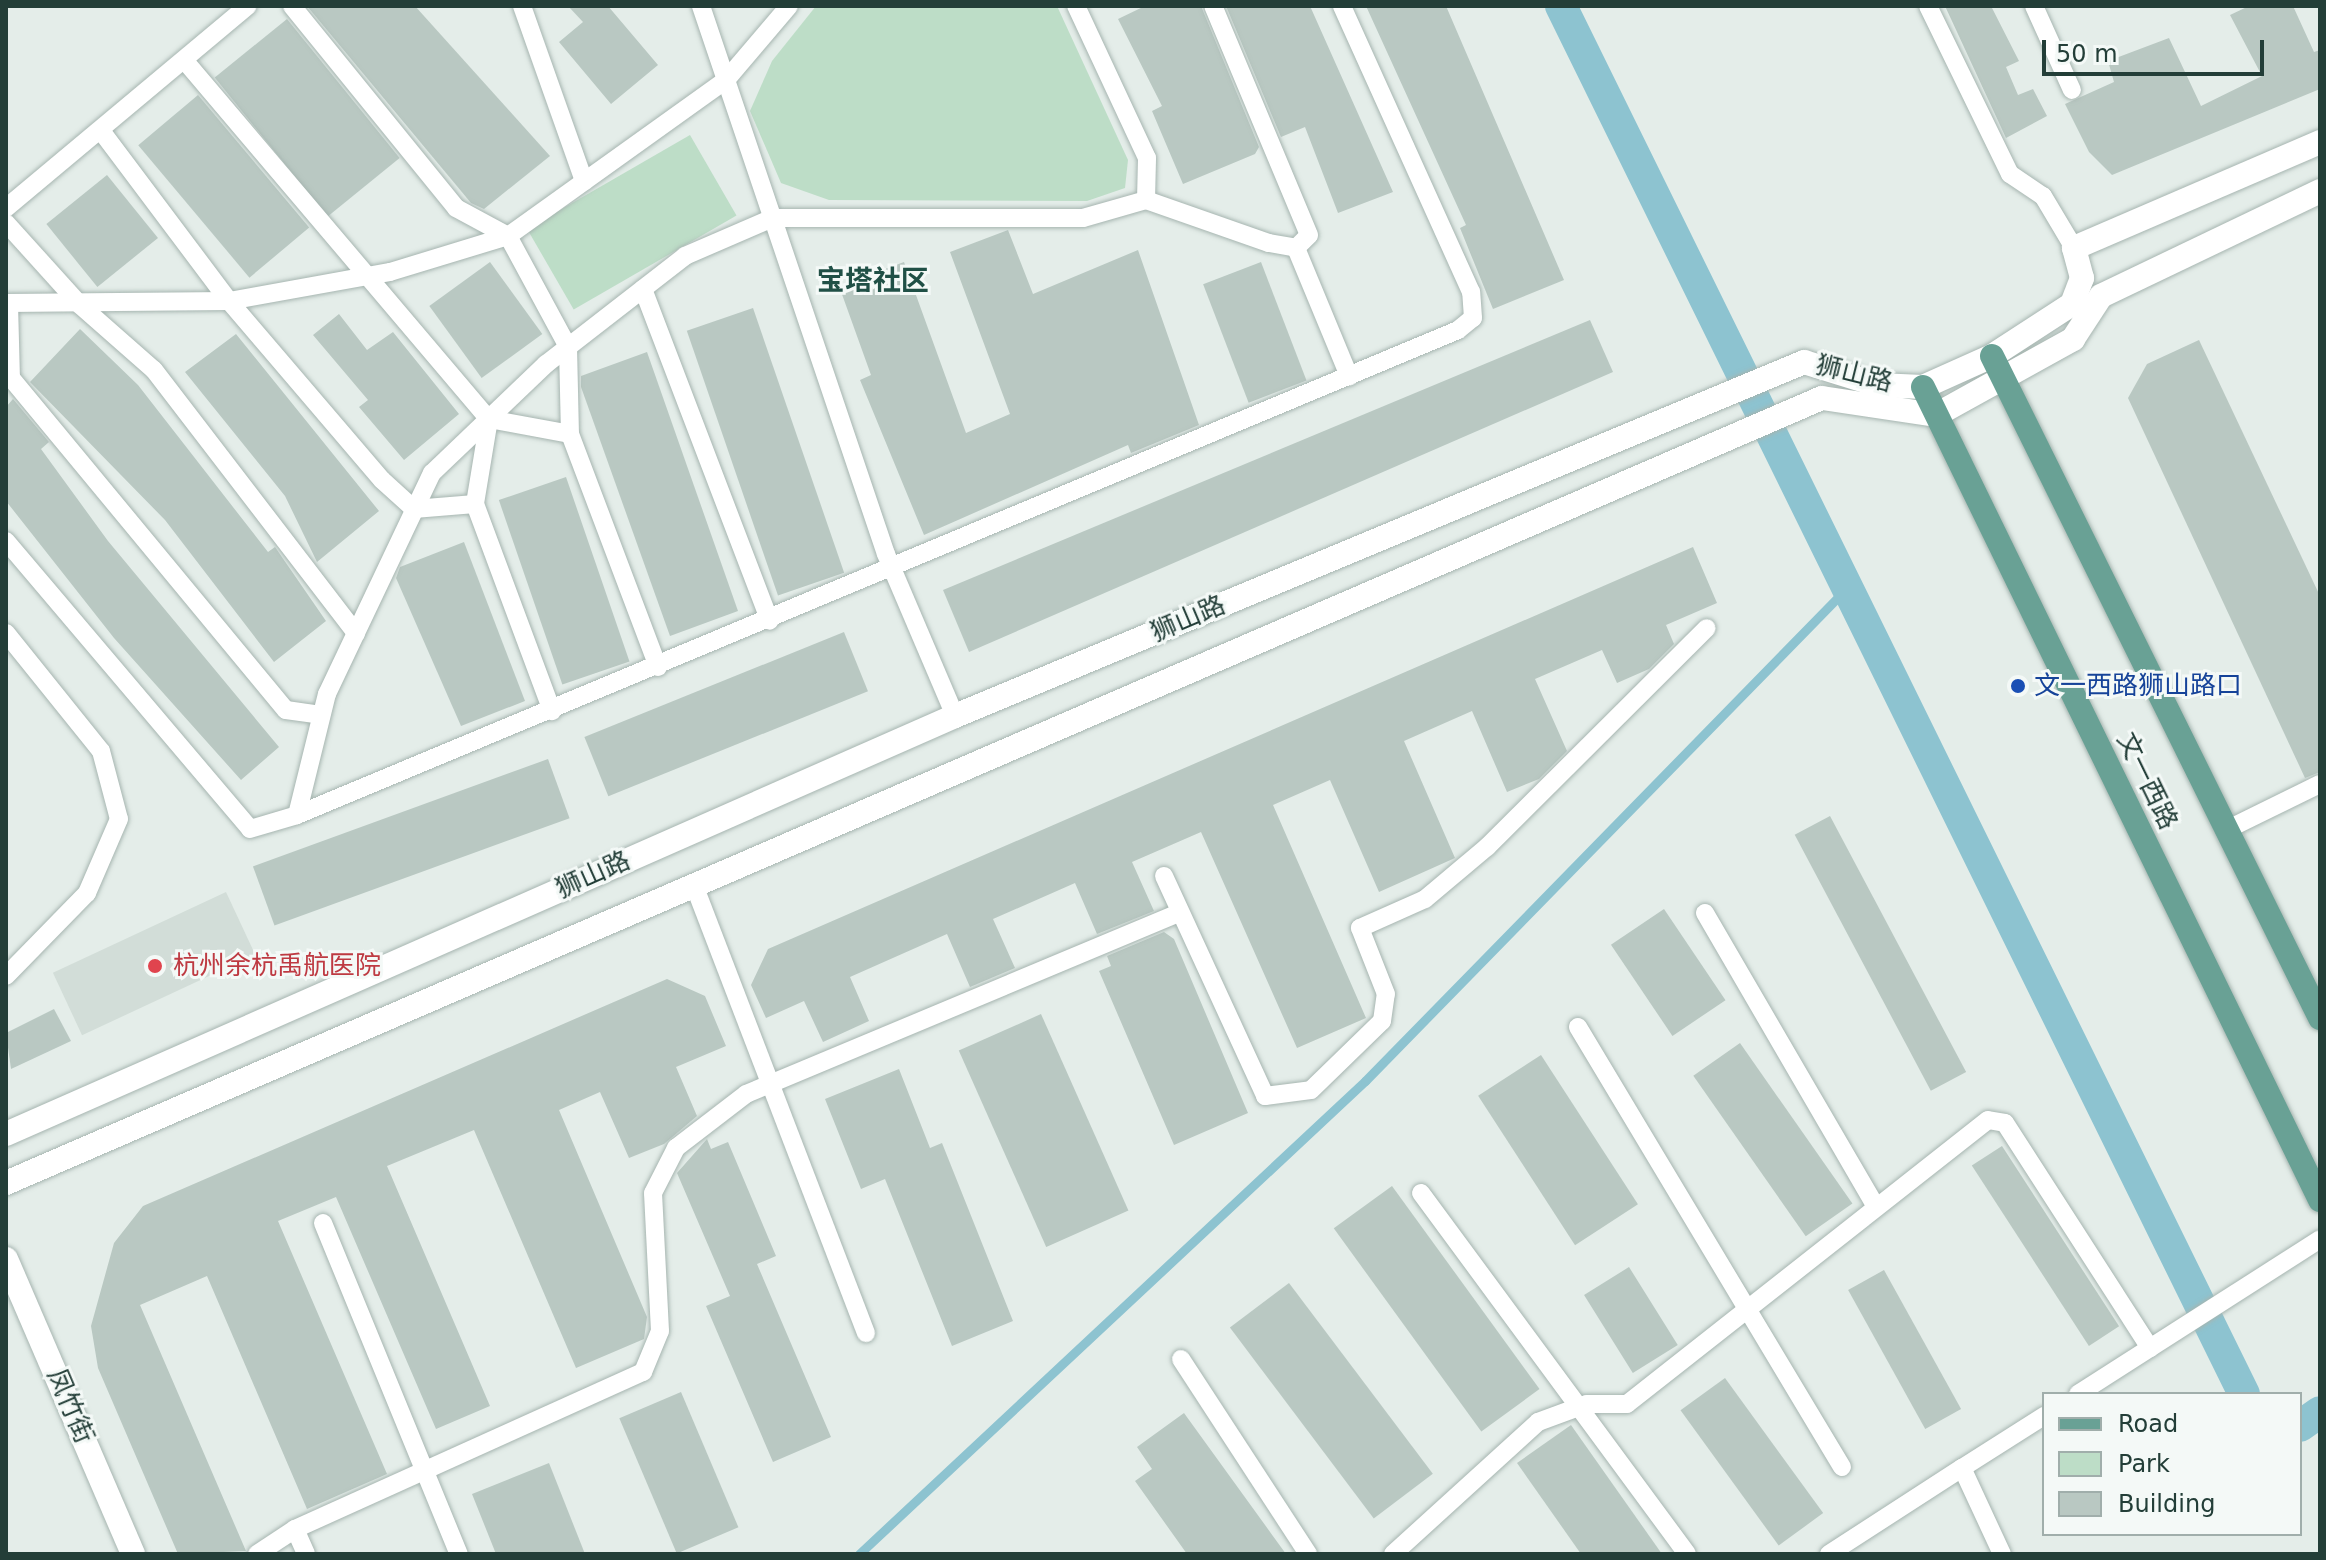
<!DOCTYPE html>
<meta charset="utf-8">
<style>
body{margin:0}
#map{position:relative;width:2326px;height:1560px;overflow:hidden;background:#e4ede9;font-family:"DejaVu Sans","Noto Sans SC",sans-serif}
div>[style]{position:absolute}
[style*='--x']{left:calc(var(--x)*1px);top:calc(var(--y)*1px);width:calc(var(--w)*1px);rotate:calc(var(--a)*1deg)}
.built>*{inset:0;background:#d2ddd8;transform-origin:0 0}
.green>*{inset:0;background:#bdddc7;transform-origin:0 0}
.stream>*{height:9px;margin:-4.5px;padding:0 4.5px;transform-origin:4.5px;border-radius:4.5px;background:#8dc3d0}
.canal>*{height:32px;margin:-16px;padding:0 16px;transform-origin:16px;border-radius:16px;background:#8dc3d0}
.building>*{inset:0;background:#b9c8c2;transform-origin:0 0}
.roads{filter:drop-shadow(0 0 2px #a6b5b0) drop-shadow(0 0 2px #a6b5b0)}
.service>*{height:18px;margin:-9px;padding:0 9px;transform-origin:9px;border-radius:9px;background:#fff}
.tertiary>*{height:24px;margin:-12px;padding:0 12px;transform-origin:12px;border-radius:12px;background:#fff}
.secondary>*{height:24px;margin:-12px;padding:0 12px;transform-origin:12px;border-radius:12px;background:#fff}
.primary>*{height:24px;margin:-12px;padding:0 12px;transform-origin:12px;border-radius:12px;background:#69a195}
.dots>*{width:22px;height:22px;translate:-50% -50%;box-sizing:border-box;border:4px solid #f4f9f7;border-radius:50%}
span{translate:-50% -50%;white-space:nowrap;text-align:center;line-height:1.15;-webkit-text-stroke:6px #f4f9f7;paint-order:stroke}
.street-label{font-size:26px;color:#233e38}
.transit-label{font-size:26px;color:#164399}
.left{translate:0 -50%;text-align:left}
.health-label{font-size:26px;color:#be3a42}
.neighbourhood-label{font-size:28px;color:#205046;font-weight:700}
.frame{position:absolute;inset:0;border:8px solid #233e38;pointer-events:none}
.legend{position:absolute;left:2042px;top:1392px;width:260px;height:144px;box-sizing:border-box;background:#f4f9f7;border:2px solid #a0aeab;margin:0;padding:10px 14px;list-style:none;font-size:24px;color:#233e38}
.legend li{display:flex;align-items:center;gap:16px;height:40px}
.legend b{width:40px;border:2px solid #a0aeab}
.scale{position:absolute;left:2042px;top:40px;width:222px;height:36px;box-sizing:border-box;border:4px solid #233e38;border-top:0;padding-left:10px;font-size:24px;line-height:28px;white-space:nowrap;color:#233e38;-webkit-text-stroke:6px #f4f9f7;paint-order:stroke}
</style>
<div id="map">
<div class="built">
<div style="left:226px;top:892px;width:69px;height:191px;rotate:65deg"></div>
</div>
<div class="green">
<div style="clip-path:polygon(816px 6px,1057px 6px,1128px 160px,1125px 188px,1087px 201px,829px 200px,781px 183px,750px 111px,772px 61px)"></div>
<div style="left:690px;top:135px;width:93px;height:188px;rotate:60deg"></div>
</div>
<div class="stream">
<div style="--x:859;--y:1554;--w:693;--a:-43.07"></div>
<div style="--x:1365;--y:1081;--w:685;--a:-45.65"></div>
</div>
<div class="canal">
<div style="--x:1561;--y:6;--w:1547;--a:63.8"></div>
<div style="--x:2300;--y:1426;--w:24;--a:-35"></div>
</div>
<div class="building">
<div style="clip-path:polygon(307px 6px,415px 6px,550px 156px,484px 209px,471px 203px)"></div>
<div style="clip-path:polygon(568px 6px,608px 6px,658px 65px,611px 104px,559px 42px,583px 22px)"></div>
<div style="clip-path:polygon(1145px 6px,1201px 6px,1259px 147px,1255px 154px,1183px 184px,1152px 111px,1162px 106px,1118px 19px)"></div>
<div style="clip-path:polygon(1226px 6px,1310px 6px,1393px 192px,1338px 213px,1305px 127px,1281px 137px)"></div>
<div style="clip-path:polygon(1366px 6px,1446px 6px,1564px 280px,1493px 309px,1460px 228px,1466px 225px)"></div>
<div style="clip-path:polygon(1945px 6px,1991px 6px,2019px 61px,2006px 67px,2018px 95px,2033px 89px,2047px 116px,2006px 138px)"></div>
<div style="clip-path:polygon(2249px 6px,2293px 6px,2314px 52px,2320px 50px,2320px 89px,2112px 175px,2089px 152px,2065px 104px,2114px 82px,2108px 61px,2169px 38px,2201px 106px,2262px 76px,2230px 15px)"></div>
<div style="left:287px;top:19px;width:179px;height:93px;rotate:51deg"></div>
<div style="left:198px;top:95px;width:173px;height:78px;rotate:50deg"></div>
<div style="left:107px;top:175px;width:81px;height:78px;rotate:51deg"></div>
<div style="clip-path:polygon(1008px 230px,1033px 294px,1138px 250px,1199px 425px,1131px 453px,1128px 445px,924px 535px,860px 380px,871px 375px,839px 286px,904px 262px,966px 433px,1010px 414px,950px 252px)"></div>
<div style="left:490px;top:262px;width:89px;height:75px;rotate:54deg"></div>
<div style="left:1261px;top:262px;width:127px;height:62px;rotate:69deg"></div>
<div style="left:753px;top:308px;width:280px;height:70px;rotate:71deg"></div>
<div style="clip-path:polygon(339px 314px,367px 350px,393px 332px,459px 414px,404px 460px,359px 407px,368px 400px,313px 335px)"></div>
<div style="clip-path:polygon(1590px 320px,1613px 372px,969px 652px,943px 590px)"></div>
<div style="clip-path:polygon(80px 329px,138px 385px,268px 552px,275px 547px,326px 621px,274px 662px,165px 520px,30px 382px)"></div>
<div style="clip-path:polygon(236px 334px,379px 511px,317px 562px,285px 496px,185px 372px)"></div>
<div style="clip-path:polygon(2199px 340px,2320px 596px,2320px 772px,2305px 778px,2128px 398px,2147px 364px)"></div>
<div style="clip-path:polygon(647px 352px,738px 611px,670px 636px,581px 387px,581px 376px)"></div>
<div style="clip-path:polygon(13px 399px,49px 442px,41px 449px,108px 541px,279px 747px,241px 780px,114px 638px,6px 501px,6px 407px)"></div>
<div style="left:566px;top:477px;width:195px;height:71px;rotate:71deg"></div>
<div style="clip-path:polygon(464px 542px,525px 701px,461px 726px,396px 578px,400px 567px)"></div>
<div style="clip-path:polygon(1693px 547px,1717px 603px,1666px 625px,1674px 644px,1649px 669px,1617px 683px,1602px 650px,1535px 679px,1567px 751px,1539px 779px,1507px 792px,1472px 711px,1404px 741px,1455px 858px,1379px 892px,1330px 780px,1273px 805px,1366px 1018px,1297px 1048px,1201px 832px,1132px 862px,1154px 911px,1097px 934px,1075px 883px,993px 919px,1015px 968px,970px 987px,947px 934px,850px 977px,869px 1021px,823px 1042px,804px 1001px,766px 1018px,751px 985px,768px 949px)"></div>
<div style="left:844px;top:632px;width:64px;height:280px;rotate:68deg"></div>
<div style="left:548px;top:759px;width:63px;height:314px;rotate:70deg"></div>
<div style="left:1830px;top:816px;width:290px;height:40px;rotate:62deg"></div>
<div style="left:1664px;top:909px;width:110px;height:64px;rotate:56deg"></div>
<div style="clip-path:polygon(1164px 932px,1174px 939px,1248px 1113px,1174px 1145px,1099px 971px,1111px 966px,1107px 956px)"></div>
<div style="clip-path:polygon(667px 979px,705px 996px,726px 1046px,676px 1067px,697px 1116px,664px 1144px,629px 1158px,600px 1092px,559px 1110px,647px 1317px,644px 1339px,576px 1368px,474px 1130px,387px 1166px,490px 1406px,436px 1429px,336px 1197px,278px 1221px,387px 1474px,307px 1509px,207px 1276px,140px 1305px,246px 1551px,178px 1554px,98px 1368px,91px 1326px,114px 1243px,143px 1206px)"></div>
<div style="clip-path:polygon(54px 1009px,71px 1041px,11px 1069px,6px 1033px)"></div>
<div style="left:1041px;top:1014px;width:215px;height:90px;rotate:66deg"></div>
<div style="left:1740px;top:1043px;width:196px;height:57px;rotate:55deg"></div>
<div style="left:1541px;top:1055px;width:178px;height:75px;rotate:57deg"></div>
<div style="clip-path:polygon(899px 1069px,930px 1148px,942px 1143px,1013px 1321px,952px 1346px,885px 1179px,861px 1189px,825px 1099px)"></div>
<div style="clip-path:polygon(707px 1139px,711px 1149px,728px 1142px,776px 1256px,757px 1264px,831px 1437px,773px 1462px,706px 1306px,730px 1296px,677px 1173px)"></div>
<div style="left:2002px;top:1146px;width:215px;height:36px;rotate:57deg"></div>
<div style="left:1392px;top:1186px;width:251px;height:72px;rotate:54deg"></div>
<div style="left:1629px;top:1267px;width:92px;height:53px;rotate:58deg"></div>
<div style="left:1884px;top:1270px;width:159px;height:41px;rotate:61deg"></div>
<div style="left:1289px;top:1283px;width:239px;height:74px;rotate:53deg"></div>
<div style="left:1725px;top:1378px;width:167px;height:55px;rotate:54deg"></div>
<div style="left:681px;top:1392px;width:147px;height:67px;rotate:67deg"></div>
<div style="clip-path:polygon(1184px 1413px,1286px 1554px,1187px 1554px,1135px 1481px,1152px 1469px,1137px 1447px)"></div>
<div style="clip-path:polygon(1571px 1425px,1662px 1554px,1581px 1554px,1517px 1463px)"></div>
<div style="clip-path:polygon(549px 1463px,585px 1554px,496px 1554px,472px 1494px)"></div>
</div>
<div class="roads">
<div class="service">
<div style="--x:292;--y:6;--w:260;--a:50.9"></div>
<div style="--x:456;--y:208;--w:59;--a:28.3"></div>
<div style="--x:508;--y:236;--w:126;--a:61.6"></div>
<div style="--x:568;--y:347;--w:87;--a:88.7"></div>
<div style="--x:522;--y:6;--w:186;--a:70.5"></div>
<div style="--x:701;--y:6;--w:578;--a:71.35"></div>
<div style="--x:886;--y:554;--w:176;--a:66.9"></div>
<div style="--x:1928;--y:6;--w:187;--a:64"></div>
<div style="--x:2010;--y:174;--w:40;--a:34"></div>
<div style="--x:2043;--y:196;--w:61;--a:59.2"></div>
<div style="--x:2034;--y:6;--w:92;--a:65.7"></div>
<div style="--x:185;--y:61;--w:470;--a:49.7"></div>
<div style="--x:489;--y:419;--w:86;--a:99.4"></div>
<div style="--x:475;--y:504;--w:221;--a:69.6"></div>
<div style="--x:102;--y:132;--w:211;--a:53.1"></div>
<div style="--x:229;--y:301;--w:235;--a:49.5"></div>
<div style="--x:382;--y:480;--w:43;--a:42.2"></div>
<div style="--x:414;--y:509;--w:61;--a:-4.7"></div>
<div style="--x:1146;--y:200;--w:130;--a:19.3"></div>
<div style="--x:1269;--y:243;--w:27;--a:10"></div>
<div style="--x:1296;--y:248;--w:18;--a:-45"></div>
<div style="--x:1309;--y:235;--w:248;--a:-112.7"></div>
<div style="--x:6;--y:208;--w:315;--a:-39.9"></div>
<div style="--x:6;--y:223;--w:110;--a:47.9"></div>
<div style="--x:80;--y:305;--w:98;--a:41.3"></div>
<div style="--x:154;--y:370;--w:332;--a:52.5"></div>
<div style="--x:1296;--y:248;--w:139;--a:67.5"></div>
<div style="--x:643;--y:289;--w:355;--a:69.1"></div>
<div style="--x:6;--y:303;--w:223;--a:-0.5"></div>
<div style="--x:229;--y:301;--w:164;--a:-10.2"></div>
<div style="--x:390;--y:272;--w:123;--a:-17"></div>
<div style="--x:508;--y:236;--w:268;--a:-35.6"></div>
<div style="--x:726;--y:80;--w:97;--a:-49.6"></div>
<div style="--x:9;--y:304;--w:74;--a:88.5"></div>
<div style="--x:11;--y:378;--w:431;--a:50.4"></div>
<div style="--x:286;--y:710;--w:35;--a:8"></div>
<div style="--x:489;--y:419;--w:82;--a:10.5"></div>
<div style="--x:570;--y:434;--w:249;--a:69.3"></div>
<div style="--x:6;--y:541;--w:377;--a:49.7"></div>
<div style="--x:250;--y:829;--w:49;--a:-16.6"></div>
<div style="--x:297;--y:815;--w:125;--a:-76.1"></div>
<div style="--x:327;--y:694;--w:245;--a:-64.6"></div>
<div style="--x:432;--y:473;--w:158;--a:-43.7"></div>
<div style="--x:546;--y:364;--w:176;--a:-37.8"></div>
<div style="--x:685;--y:256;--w:96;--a:-23.4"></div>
<div style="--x:773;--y:218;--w:310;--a:0"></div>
<div style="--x:1083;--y:218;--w:66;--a:-15.9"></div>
<div style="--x:1146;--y:200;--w:42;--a:-88.6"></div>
<div style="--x:1147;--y:158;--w:168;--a:-115"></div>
<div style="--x:6;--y:633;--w:151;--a:51.2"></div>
<div style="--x:101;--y:751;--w:70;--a:75.2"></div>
<div style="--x:119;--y:819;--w:81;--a:113.4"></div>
<div style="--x:87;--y:893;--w:116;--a:134.3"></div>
<div style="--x:297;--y:815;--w:1258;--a:-22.67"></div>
<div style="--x:1458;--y:330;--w:19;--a:-39"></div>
<div style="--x:1473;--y:318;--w:26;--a:-94"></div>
<div style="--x:1471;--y:292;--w:314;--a:-114.3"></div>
<div style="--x:2228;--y:829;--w:102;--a:-26.1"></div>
<div style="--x:1164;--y:876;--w:242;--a:65.3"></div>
<div style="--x:1265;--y:1096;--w:46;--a:-7.4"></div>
<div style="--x:1311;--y:1090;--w:99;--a:-44.2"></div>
<div style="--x:1382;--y:1021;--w:27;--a:-82"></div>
<div style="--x:1386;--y:994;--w:71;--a:-111.5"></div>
<div style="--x:1360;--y:928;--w:71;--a:-24"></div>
<div style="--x:1425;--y:899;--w:81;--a:-40"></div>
<div style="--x:1487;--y:847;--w:310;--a:-44.9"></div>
<div style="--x:694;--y:885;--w:480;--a:69"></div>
<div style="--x:1705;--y:913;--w:340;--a:59.8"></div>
<div style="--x:1578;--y:1027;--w:513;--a:59.04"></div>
<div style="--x:1421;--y:1193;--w:448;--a:53.6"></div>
<div style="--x:323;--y:1223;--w:358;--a:67.7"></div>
<div style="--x:1181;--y:1359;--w:233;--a:56.9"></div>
<div style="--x:2078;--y:1394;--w:287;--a:-32.6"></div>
<div style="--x:295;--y:1529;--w:27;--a:66"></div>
<div style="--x:257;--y:1554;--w:45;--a:-33.3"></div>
<div style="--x:295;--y:1529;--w:382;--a:-24.3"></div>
<div style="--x:643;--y:1372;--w:44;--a:-67.5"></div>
<div style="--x:660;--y:1331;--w:138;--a:-92.9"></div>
<div style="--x:653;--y:1193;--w:51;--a:-62.9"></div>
<div style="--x:676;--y:1148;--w:88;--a:-37.6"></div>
<div style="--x:746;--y:1094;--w:469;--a:-22.7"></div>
<div style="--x:1393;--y:1554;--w:196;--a:-42.3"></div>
<div style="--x:1538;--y:1422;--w:52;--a:-20.2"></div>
<div style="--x:1587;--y:1404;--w:40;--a:0"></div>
<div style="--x:1627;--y:1404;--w:459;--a:-38.2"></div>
<div style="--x:1988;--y:1120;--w:17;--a:10"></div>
<div style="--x:2005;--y:1123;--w:268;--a:57.2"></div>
<div style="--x:1829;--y:1554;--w:158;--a:-32.9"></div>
<div style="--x:2002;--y:1554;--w:95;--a:-114.9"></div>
<div style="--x:1962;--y:1468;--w:97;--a:-32.4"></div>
</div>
<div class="tertiary">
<div style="--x:6;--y:1259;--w:321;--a:66.7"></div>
</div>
<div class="secondary">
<div style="--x:6;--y:1134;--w:1037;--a:-23.77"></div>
<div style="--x:955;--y:716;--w:920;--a:-22.63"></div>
<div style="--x:1804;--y:362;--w:77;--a:17.3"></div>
<div style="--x:1878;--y:385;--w:45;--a:2.5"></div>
<div style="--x:1923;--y:387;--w:76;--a:-24.2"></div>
<div style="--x:1992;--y:356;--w:95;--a:-33"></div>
<div style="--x:2072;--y:304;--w:28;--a:-69"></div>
<div style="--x:2082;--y:278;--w:31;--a:-105"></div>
<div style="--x:2074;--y:248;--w:268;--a:-23.3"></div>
<div style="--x:6;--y:1183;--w:1978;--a:-23.38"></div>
<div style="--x:1822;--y:398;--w:115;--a:8.5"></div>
<div style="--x:1936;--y:415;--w:157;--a:-29"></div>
<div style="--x:2073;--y:339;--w:51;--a:-56.9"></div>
<div style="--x:2101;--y:296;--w:243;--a:-25.6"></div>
</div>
<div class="primary">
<div style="--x:1992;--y:356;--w:739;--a:63.64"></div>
<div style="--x:1923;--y:387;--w:905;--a:63.97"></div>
</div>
</div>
<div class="dots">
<div style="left:2018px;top:686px;background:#1a4fb4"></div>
<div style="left:155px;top:966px;background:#e0444e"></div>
</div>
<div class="street-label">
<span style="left:1854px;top:374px;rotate:14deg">狮山路</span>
<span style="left:1188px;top:619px;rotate:-23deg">狮山路</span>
<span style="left:2147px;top:781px;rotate:64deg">文一西路</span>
<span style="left:593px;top:875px;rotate:-24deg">狮山路</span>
<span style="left:70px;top:1406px;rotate:67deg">凤竹街</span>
</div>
<div class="transit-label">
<span class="left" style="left:2034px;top:686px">文一西路狮山路口</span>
</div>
<div class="health-label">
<span class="left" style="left:173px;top:966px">杭州余杭禹航医院</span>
</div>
<div class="neighbourhood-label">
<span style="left:873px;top:281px">宝塔社区</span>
</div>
<div class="frame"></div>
<ul class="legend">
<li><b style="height:10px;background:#69a195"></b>Road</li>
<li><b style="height:22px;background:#bdddc7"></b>Park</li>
<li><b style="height:22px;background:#b9c8c2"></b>Building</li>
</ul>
<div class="scale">50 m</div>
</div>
